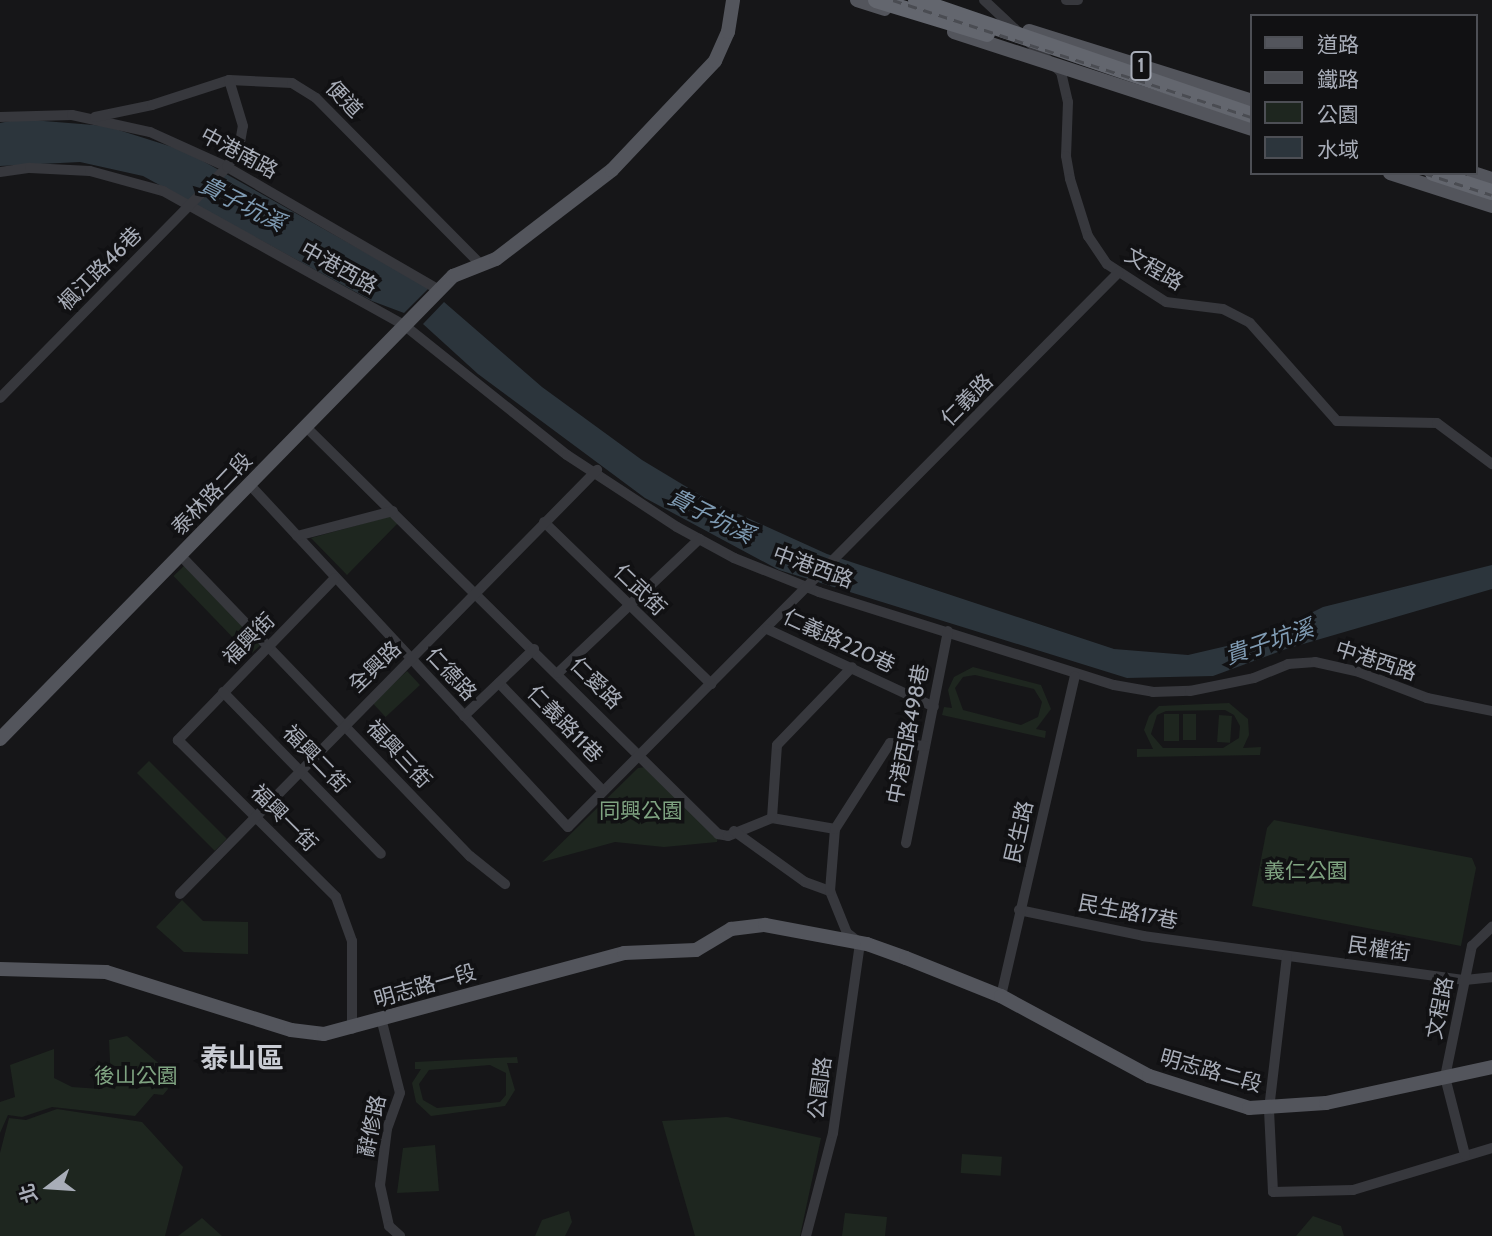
<!DOCTYPE html>
<meta charset="utf-8">
<style>
body{margin:0}
#map{position:relative;width:1492px;height:1236px;overflow:hidden;background:#161618;font-family:Cabin,"Noto Sans TC",sans-serif}
div>[style]{position:absolute}
[style*='--x']{left:calc(var(--x)*1px);top:calc(var(--y)*1px);width:calc(var(--w)*1px);rotate:calc(var(--a)*1deg)}
.green>*{inset:0;background:#1e261f;transform-origin:0 0}
.water>*{inset:0;background:#2c353c}
.minor>*{height:10px;margin:-5px;padding:0 5px;transform-origin:5px;border-radius:5px;background:#37383d}
.major>*{height:14px;margin:-7px;padding:0 7px;transform-origin:7px;border-radius:7px;background:#53555c}
.highway>*{height:16px;margin:-8px;padding:0 8px;transform-origin:8px;border-radius:8px;background:#63666e}
.rail>*{height:2.5px;margin-top:-1.25px;transform-origin:0;background:repeating-linear-gradient(90deg,#4a4c52 0 9px,transparent 0 16px)}
span{translate:-50% -50%;white-space:nowrap;text-align:center;line-height:1.15;-webkit-text-stroke:7px #111113;paint-order:stroke}
.shield-label span{padding:2px 5px;background:#111113;border:2px solid;border-radius:5px;-webkit-text-stroke-width:0}
.shield-label{font-size:19px;color:#a8adb8;font-weight:700}
.street-label{font-size:21px;color:#a8adb8}
.park-label{font-size:21px;color:#7fa381}
.water-label{font-size:23px;color:#7f9bb3;font-style:italic}
.district-label{font-size:28px;color:#c9ccd4;font-weight:700}
.legend{position:absolute;left:1250px;top:14px;width:228px;height:161px;box-sizing:border-box;background:#111113;border:2px solid #4d4f55;margin:0;padding:9px 12px;list-style:none;font-size:21px;color:#a8adb8}
.legend li{display:flex;align-items:center;gap:14px;height:35px}
.legend b{width:35px;border:2px solid #4d4f55}
.north{position:absolute;left:14px;top:1152px;width:70px;height:70px;-webkit-text-stroke:5px #111113;paint-order:stroke;rotate:253deg;font-size:19px;font-weight:700;line-height:28px;text-align:center;color:#a8adb8}
.north::after{content:'';display:block;margin:auto;width:24px;height:32px;background:#a8adb8;clip-path:polygon(50% 0,100% 100%,50% 72%,0 100%)}
</style>
<div id="map">
<div class="green">
<div style="clip-path:polygon(391px 516px,398px 523px,347px 575px,311px 538px)"></div>
<div style="left:185px;top:565px;width:110px;height:16px;rotate:46deg"></div>
<div style="clip-path:polygon(evenodd,973px 667px,1041px 685px,1051px 709px,1036px 729px,1046px 731px,1045px 738px,942px 715px,944px 707px,952px 708px,948px 690px,954px 677px,973px 667px,975px 675px,1034px 689px,1042px 702px,1038px 717px,1021px 725px,963px 710px,955px 688px,963px 677px,975px 675px)"></div>
<div style="left:407px;top:671px;width:19px;height:47px;rotate:47deg"></div>
<div style="clip-path:polygon(evenodd,1229px 703px,1248px 719px,1249px 735px,1243px 748px,1261px 747px,1260px 755px,1137px 757px,1137px 749px,1153px 749px,1144px 730px,1149px 716px,1159px 706px,1229px 703px,1225px 710px,1234px 715px,1240px 726px,1239px 738px,1223px 748px,1163px 748px,1151px 734px,1157px 715px,1166px 711px,1225px 710px)"></div>
<div style="left:1164px;top:714px;width:15px;height:27px"></div>
<div style="left:1183px;top:714px;width:13px;height:26px"></div>
<div style="left:1219px;top:715px;width:13px;height:27px;rotate:4deg"></div>
<div style="left:149px;top:761px;width:110px;height:17px;rotate:45deg"></div>
<div style="clip-path:polygon(646px 767px,718px 837px,717px 842px,664px 847px,615px 842px,542px 862px,638px 768px)"></div>
<div style="clip-path:polygon(1274px 820px,1472px 858px,1476px 868px,1461px 946px,1252px 906px,1267px 828px)"></div>
<div style="clip-path:polygon(182px 900px,203px 921px,248px 922px,248px 954px,184px 952px,156px 927px)"></div>
<div style="clip-path:polygon(127px 1036px,163px 1067px,168px 1089px,163px 1095px,154px 1094px,135px 1116px,52px 1107px,22px 1117px,8px 1115px,0 1133px,0 1102px,15px 1097px,10px 1065px,54px 1049px,54px 1078px,72px 1087px,101px 1089px,111px 1082px,109px 1040px)"></div>
<div style="clip-path:polygon(evenodd,517px 1057px,518px 1063px,507px 1063px,515px 1090px,505px 1106px,431px 1116px,416px 1102px,412px 1083px,421px 1069px,415px 1069px,415px 1062px,517px 1057px,490px 1065px,506px 1073px,506px 1095px,500px 1102px,437px 1108px,423px 1100px,419px 1084px,429px 1070px,490px 1065px)"></div>
<div style="clip-path:polygon(57px 1109px,142px 1122px,183px 1167px,165px 1236px,0 1236px,0 1153px,9px 1118px,26px 1120px)"></div>
<div style="clip-path:polygon(727px 1117px,821px 1138px,800px 1236px,695px 1236px,662px 1121px)"></div>
<div style="clip-path:polygon(435px 1145px,439px 1191px,397px 1193px,403px 1148px)"></div>
<div style="left:962px;top:1154px;width:40px;height:19px;rotate:4deg"></div>
<div style="clip-path:polygon(569px 1211px,572px 1222px,565px 1236px,535px 1236px,542px 1220px)"></div>
<div style="clip-path:polygon(845px 1213px,887px 1217px,885px 1236px,842px 1236px)"></div>
<div style="clip-path:polygon(1313px 1216px,1341px 1226px,1344px 1236px,1296px 1236px)"></div>
<div style="clip-path:polygon(202px 1218px,222px 1236px,178px 1236px)"></div>
</div>
<div class="water">
<div style="clip-path:polygon(19px 119px,106px 126px,185px 151px,429px 288px,404px 313px,372px 301px,143px 176px,80px 162px,0 166px,0 123px)"></div>
<div style="clip-path:polygon(444px 302px,542px 387px,642px 460px,710px 501px,827px 554px,1114px 649px,1188px 655px,1261px 638px,1323px 607px,1492px 565px,1492px 589px,1286px 649px,1213px 676px,1127px 678px,779px 570px,645px 498px,478px 374px,423px 324px)"></div>
</div>
<div class="minor">
<div style="--x:984;--y:0;--w:105;--a:43.1"></div>
<div style="--x:1061;--y:72;--w:31;--a:77"></div>
<div style="--x:1068;--y:102;--w:54;--a:92.1"></div>
<div style="--x:1066;--y:156;--w:23;--a:80"></div>
<div style="--x:1070;--y:179;--w:60;--a:72.5"></div>
<div style="--x:1088;--y:236;--w:34;--a:56"></div>
<div style="--x:1107;--y:264;--w:70;--a:32.8"></div>
<div style="--x:1166;--y:302;--w:57;--a:7"></div>
<div style="--x:1223;--y:309;--w:30;--a:27"></div>
<div style="--x:1250;--y:323;--w:131;--a:48.4"></div>
<div style="--x:1337;--y:421;--w:100;--a:1.1"></div>
<div style="--x:1437;--y:423;--w:69;--a:36.7"></div>
<div style="--x:1066;--y:0;--w:12;--a:0"></div>
<div style="--x:0;--y:117;--w:72;--a:-1.6"></div>
<div style="--x:72;--y:115;--w:80;--a:12.3"></div>
<div style="--x:150;--y:132;--w:85;--a:24.4"></div>
<div style="--x:227;--y:167;--w:245;--a:30.1"></div>
<div style="--x:95;--y:117;--w:58;--a:-11.9"></div>
<div style="--x:152;--y:105;--w:81;--a:-18"></div>
<div style="--x:229;--y:80;--w:63;--a:2.7"></div>
<div style="--x:292;--y:83;--w:28;--a:32"></div>
<div style="--x:316;--y:98;--w:236;--a:45.3"></div>
<div style="--x:0;--y:172;--w:30;--a:-8"></div>
<div style="--x:30;--y:168;--w:60;--a:2.9"></div>
<div style="--x:90;--y:171;--w:76;--a:15.3"></div>
<div style="--x:163;--y:191;--w:276;--a:29.1"></div>
<div style="--x:404;--y:325;--w:208;--a:38.6"></div>
<div style="--x:567;--y:455;--w:131;--a:33.2"></div>
<div style="--x:677;--y:527;--w:65;--a:28.5"></div>
<div style="--x:734;--y:558;--w:92;--a:21.8"></div>
<div style="--x:819;--y:592;--w:309;--a:17.5"></div>
<div style="--x:1114;--y:685;--w:40;--a:10"></div>
<div style="--x:1153;--y:692;--w:37;--a:-2"></div>
<div style="--x:1190;--y:691;--w:65;--a:-11.5"></div>
<div style="--x:1254;--y:678;--w:37;--a:-22"></div>
<div style="--x:1288;--y:664;--w:27;--a:-4"></div>
<div style="--x:1315;--y:662;--w:45;--a:12.8"></div>
<div style="--x:1359;--y:672;--w:73;--a:20.9"></div>
<div style="--x:1427;--y:698;--w:66;--a:11.3"></div>
<div style="--x:0;--y:398;--w:324;--a:-45.5"></div>
<div style="--x:227;--y:167;--w:22;--a:-58"></div>
<div style="--x:239;--y:148;--w:22;--a:-80"></div>
<div style="--x:243;--y:126;--w:48;--a:-106.9"></div>
<div style="--x:305;--y:426;--w:581;--a:44.65"></div>
<div style="--x:718;--y:834;--w:10;--a:11"></div>
<div style="--x:728;--y:836;--w:48;--a:-22.2"></div>
<div style="--x:772;--y:818;--w:64;--a:9.9"></div>
<div style="--x:250;--y:485;--w:467;--a:47.1"></div>
<div style="--x:568;--y:827;--w:781;--a:-45.21"></div>
<div style="--x:544;--y:522;--w:233;--a:44.1"></div>
<div style="--x:297;--y:536;--w:99;--a:-14.6"></div>
<div style="--x:181;--y:556;--w:417;--a:46.1"></div>
<div style="--x:470;--y:856;--w:45;--a:38.7"></div>
<div style="--x:335;--y:578;--w:226;--a:134.1"></div>
<div style="--x:178;--y:740;--w:223;--a:44.8"></div>
<div style="--x:336;--y:897;--w:47;--a:70"></div>
<div style="--x:352;--y:941;--w:88;--a:90"></div>
<div style="--x:767;--y:629;--w:184;--a:25"></div>
<div style="--x:558;--y:673;--w:195;--a:-43.5"></div>
<div style="--x:499;--y:683;--w:150;--a:46.1"></div>
<div style="--x:223;--y:692;--w:226;--a:45.7"></div>
<div style="--x:464;--y:716;--w:97;--a:-43.7"></div>
<div style="--x:772;--y:818;--w:73;--a:-86.1"></div>
<div style="--x:777;--y:745;--w:108;--a:-46.1"></div>
<div style="--x:734;--y:831;--w:87;--a:35.7"></div>
<div style="--x:805;--y:882;--w:27;--a:20"></div>
<div style="--x:906;--y:843;--w:216;--a:-78.8"></div>
<div style="--x:180;--y:894;--w:595;--a:-45.48"></div>
<div style="--x:1019;--y:910;--w:127;--a:11.8"></div>
<div style="--x:1143;--y:936;--w:325;--a:7.8"></div>
<div style="--x:1465;--y:980;--w:27;--a:-6"></div>
<div style="--x:1287;--y:956;--w:155;--a:96.7"></div>
<div style="--x:1269;--y:1110;--w:82;--a:87.2"></div>
<div style="--x:1273;--y:1192;--w:80;--a:-1.4"></div>
<div style="--x:1353;--y:1190;--w:145;--a:-16.8"></div>
<div style="--x:1001;--y:996;--w:328;--a:-77"></div>
<div style="--x:382;--y:1022;--w:73;--a:75.8"></div>
<div style="--x:400;--y:1093;--w:38;--a:110"></div>
<div style="--x:387;--y:1129;--w:56;--a:97.1"></div>
<div style="--x:380;--y:1185;--w:42;--a:77.6"></div>
<div style="--x:389;--y:1226;--w:15;--a:42"></div>
<div style="--x:1465;--y:1155;--w:81;--a:-104.4"></div>
<div style="--x:1445;--y:1077;--w:134;--a:-78.4"></div>
<div style="--x:1472;--y:946;--w:28;--a:-44"></div>
<div style="--x:806;--y:1236;--w:106;--a:-75.3"></div>
<div style="--x:833;--y:1133;--w:192;--a:-81.9"></div>
<div style="--x:860;--y:943;--w:16;--a:-142"></div>
<div style="--x:847;--y:933;--w:45;--a:-112"></div>
<div style="--x:830;--y:891;--w:62;--a:-85.4"></div>
<div style="--x:835;--y:829;--w:102;--a:-57.4"></div>
<div style="--x:890;--y:743;--w:35;--a:5"></div>
</div>
<div class="major">
<div style="--x:857;--y:0;--w:29;--a:18"></div>
<div style="--x:1029;--y:31;--w:234;--a:17.4"></div>
<div style="--x:954;--y:32;--w:313;--a:18"></div>
<div style="--x:1390;--y:173;--w:107;--a:17.9"></div>
<div style="--x:1473;--y:173;--w:20;--a:18"></div>
<div style="--x:0;--y:739;--w:648;--a:-45.63"></div>
<div style="--x:453;--y:276;--w:46;--a:-21.6"></div>
<div style="--x:496;--y:259;--w:146;--a:-37.5"></div>
<div style="--x:612;--y:170;--w:150;--a:-46.6"></div>
<div style="--x:715;--y:61;--w:32;--a:-66"></div>
<div style="--x:728;--y:32;--w:32;--a:-81"></div>
<div style="--x:0;--y:969;--w:106;--a:1.6"></div>
<div style="--x:106;--y:972;--w:194;--a:17.4"></div>
<div style="--x:291;--y:1030;--w:33;--a:7"></div>
<div style="--x:324;--y:1034;--w:311;--a:-15.1"></div>
<div style="--x:624;--y:953;--w:72;--a:-2.4"></div>
<div style="--x:696;--y:950;--w:41;--a:-31"></div>
<div style="--x:731;--y:929;--w:34;--a:-7"></div>
<div style="--x:765;--y:925;--w:104;--a:10.6"></div>
<div style="--x:867;--y:944;--w:41;--a:19.7"></div>
<div style="--x:906;--y:958;--w:102;--a:21.8"></div>
<div style="--x:1001;--y:996;--w:168;--a:28.4"></div>
<div style="--x:1149;--y:1076;--w:105;--a:17.7"></div>
<div style="--x:1249;--y:1108;--w:77;--a:-3.7"></div>
<div style="--x:1326;--y:1103;--w:170;--a:-12.2"></div>
</div>
<div class="highway">
<div style="--x:876;--y:0;--w:116;--a:17"></div>
<div style="--x:916;--y:0;--w:355;--a:18.9"></div>
<div style="--x:1433;--y:173;--w:62;--a:17.9"></div>
</div>
<div class="rail">
<div style="--x:893;--y:0;--w:378;--a:18.1"></div>
<div style="--x:1424;--y:173;--w:71;--a:17.9"></div>
</div>
<div class="shield-label">
<span style="left:1141px;top:66px">1</span>
</div>
<div class="street-label">
<span style="left:344px;top:99px;rotate:46deg">便道</span>
<span style="left:239px;top:153px;rotate:28deg">中港南路</span>
<span style="left:339px;top:268px;rotate:29deg">中港西路</span>
<span style="left:100px;top:269px;rotate:-45deg">楓江路46巷</span>
<span style="left:1154px;top:269px;rotate:30deg">文程路</span>
<span style="left:967px;top:400px;rotate:-45deg">仁義路</span>
<span style="left:212px;top:494px;rotate:-46deg">泰林路二段</span>
<span style="left:813px;top:567px;rotate:20deg">中港西路</span>
<span style="left:640px;top:590px;rotate:44deg">仁武街</span>
<span style="left:249px;top:639px;rotate:-45deg">福興街</span>
<span style="left:839px;top:641px;rotate:25deg">仁義路220巷</span>
<span style="left:1376px;top:661px;rotate:18deg">中港西路</span>
<span style="left:375px;top:667px;rotate:-44deg">全興路</span>
<span style="left:451px;top:674px;rotate:47deg">仁德路</span>
<span style="left:596px;top:683px;rotate:45deg">仁愛路</span>
<span style="left:565px;top:724px;rotate:46deg">仁義路11巷</span>
<span style="left:908px;top:734px;rotate:-79deg">中港西路498巷</span>
<span style="left:399px;top:754px;rotate:47deg">福興三街</span>
<span style="left:316px;top:759px;rotate:46deg">福興二街</span>
<span style="left:284px;top:818px;rotate:45deg">福興一街</span>
<span style="left:1019px;top:832px;rotate:-77deg">民生路</span>
<span style="left:1128px;top:912px;rotate:11deg">民生路17巷</span>
<span style="left:1379px;top:949px;rotate:8deg">民權街</span>
<span style="left:425px;top:986px;rotate:-16deg">明志路一段</span>
<span style="left:1440px;top:1008px;rotate:-79deg">文程路</span>
<span style="left:1211px;top:1071px;rotate:16deg">明志路二段</span>
<span style="left:820px;top:1088px;rotate:-83deg">公園路</span>
<span style="left:372px;top:1126px;rotate:-78deg">辭修路</span>
</div>
<div class="park-label">
<span style="left:641px;top:811px">同興公園</span>
<span style="left:1306px;top:871px">義仁公園</span>
<span style="left:136px;top:1076px">後山公園</span>
</div>
<div class="water-label">
<span style="left:242px;top:204px;rotate:27deg">貴子坑溪</span>
<span style="left:711px;top:516px;rotate:27deg">貴子坑溪</span>
<span style="left:1269px;top:642px;rotate:-19deg">貴子坑溪</span>
</div>
<div class="district-label">
<span style="left:242px;top:1058px">泰山區</span>
</div>
<ul class="legend">
<li><b style="height:9px;background:#53555c"></b>道路</li>
<li><b style="height:9px;background:#4a4c52"></b>鐵路</li>
<li><b style="height:19px;background:#1e261f"></b>公園</li>
<li><b style="height:19px;background:#2c353c"></b>水域</li>
</ul>
<div class="north">北</div>
</div>
